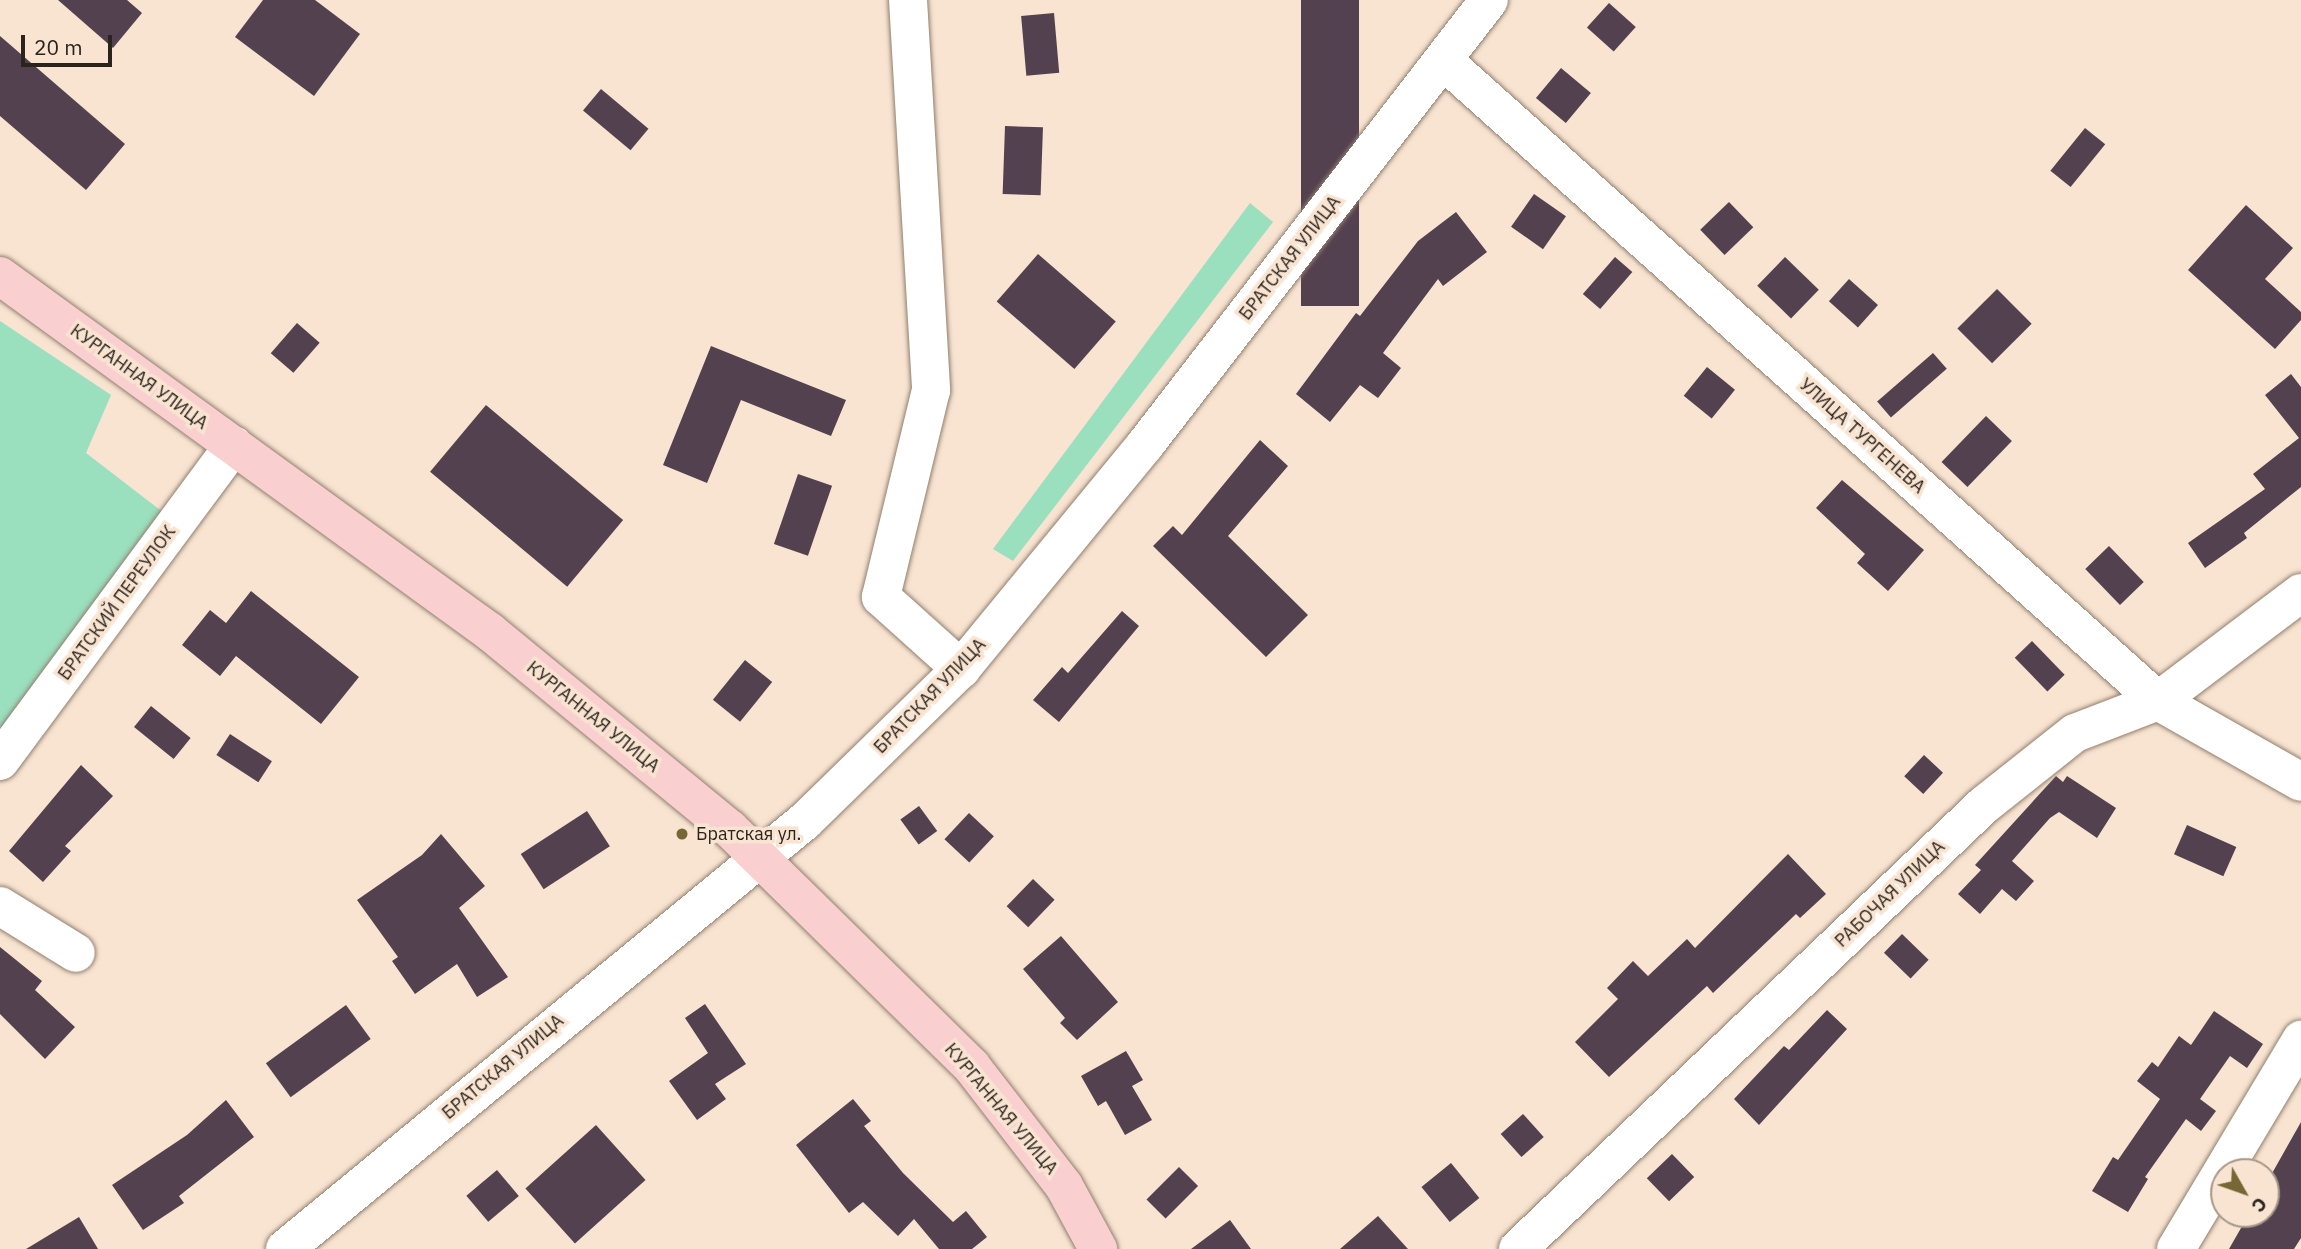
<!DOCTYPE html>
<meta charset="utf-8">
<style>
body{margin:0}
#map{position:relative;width:2301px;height:1249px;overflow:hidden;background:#f8e4d1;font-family:"IBM Plex Sans",sans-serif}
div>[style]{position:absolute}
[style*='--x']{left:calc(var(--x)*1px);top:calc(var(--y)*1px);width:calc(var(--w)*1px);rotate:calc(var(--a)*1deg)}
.green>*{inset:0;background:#9adfbe}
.building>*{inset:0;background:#544150;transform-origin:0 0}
.roads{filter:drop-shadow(0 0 2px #917f6e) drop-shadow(0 0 2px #917f6e)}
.minor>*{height:38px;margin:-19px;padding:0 19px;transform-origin:19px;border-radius:19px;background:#fff}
.major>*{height:38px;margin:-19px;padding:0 19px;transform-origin:19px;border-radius:19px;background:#f9cfd0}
.dots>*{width:19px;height:19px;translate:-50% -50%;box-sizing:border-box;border:4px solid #f8e4d1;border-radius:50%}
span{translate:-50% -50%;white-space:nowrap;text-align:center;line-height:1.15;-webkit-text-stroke:7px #f8e4d1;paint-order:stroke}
.street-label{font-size:18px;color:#2b241d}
.poi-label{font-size:18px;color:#2b241d}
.left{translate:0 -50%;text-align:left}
.north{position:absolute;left:2210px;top:1158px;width:70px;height:70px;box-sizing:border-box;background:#f8e4d1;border:2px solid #a69789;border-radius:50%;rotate:130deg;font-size:19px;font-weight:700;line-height:28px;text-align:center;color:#2b241d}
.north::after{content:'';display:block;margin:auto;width:24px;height:32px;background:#776735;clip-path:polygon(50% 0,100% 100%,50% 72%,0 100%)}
.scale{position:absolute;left:21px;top:35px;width:91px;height:32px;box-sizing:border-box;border:4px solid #2b241d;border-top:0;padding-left:9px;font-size:21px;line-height:24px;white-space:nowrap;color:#2b241d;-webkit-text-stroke:5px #f8e4d1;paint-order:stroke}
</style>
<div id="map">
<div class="green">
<div style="clip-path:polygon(1250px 203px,1273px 222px,1013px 561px,993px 549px)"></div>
<div style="clip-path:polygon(0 321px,111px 395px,86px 453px,164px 513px,0 735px)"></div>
</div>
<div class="building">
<div style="clip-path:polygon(58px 0,127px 0,142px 13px,113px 48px)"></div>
<div style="clip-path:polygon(263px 0,315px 0,360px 34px,314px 96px,235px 37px)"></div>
<div style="left:1301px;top:0;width:58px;height:306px"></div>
<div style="left:1609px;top:3px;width:36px;height:33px;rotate:42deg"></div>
<div style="left:1054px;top:13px;width:60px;height:33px;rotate:85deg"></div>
<div style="clip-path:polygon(0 36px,125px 144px,86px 190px,0 116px)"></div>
<div style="left:1561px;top:68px;width:39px;height:39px;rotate:40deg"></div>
<div style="left:601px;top:89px;width:62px;height:28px;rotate:40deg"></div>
<div style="left:1005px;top:126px;width:38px;height:68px;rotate:2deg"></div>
<div style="left:2085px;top:128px;width:26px;height:55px;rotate:39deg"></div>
<div style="left:1534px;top:194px;width:39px;height:40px;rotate:35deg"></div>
<div style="left:1729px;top:202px;width:35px;height:40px;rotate:46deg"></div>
<div style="clip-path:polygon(2246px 205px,2293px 248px,2265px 279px,2301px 312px,2301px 320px,2275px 349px,2188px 270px)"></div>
<div style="clip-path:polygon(1456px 212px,1487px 252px,1443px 286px,1438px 279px,1383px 353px,1401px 368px,1378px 398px,1360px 385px,1330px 422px,1296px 394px,1356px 313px,1360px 316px,1418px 241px)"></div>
<div style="left:1038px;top:254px;width:103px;height:63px;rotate:41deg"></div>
<div style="left:1615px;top:257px;width:23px;height:49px;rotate:41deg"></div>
<div style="left:1785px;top:257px;width:47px;height:40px;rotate:44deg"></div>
<div style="left:1849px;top:279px;width:39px;height:30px;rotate:42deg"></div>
<div style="left:1997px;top:289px;width:49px;height:56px;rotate:45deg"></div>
<div style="left:297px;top:323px;width:30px;height:40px;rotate:41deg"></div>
<div style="clip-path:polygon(711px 346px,846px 400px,831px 436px,741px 400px,707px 483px,663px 465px)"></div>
<div style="left:1933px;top:353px;width:21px;height:74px;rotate:49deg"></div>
<div style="left:1707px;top:367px;width:36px;height:37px;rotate:39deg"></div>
<div style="clip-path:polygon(2291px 374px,2301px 387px,2301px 487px,2244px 533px,2247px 538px,2205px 568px,2188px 543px,2265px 489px,2253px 474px,2299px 438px,2265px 395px)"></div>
<div style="left:486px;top:405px;width:179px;height:87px;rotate:40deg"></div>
<div style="left:1986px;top:416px;width:36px;height:64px;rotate:44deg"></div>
<div style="clip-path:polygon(1260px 440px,1288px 466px,1228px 536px,1308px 615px,1266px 657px,1153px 546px,1173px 526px,1182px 535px)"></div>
<div style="left:798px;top:474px;width:36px;height:74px;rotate:19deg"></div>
<div style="clip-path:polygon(1842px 480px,1924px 550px,1888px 591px,1857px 563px,1865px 554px,1816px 508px)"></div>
<div style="left:2109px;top:546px;width:50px;height:33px;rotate:46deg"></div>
<div style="clip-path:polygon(251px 591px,359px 677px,321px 724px,236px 656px,220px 676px,182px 645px,210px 610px,226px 623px)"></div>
<div style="clip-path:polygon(1122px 611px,1139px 626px,1059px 722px,1033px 700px,1062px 667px,1068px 673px)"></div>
<div style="left:2032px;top:641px;width:47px;height:24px;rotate:46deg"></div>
<div style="left:745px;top:660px;width:35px;height:51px;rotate:39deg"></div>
<div style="left:151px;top:706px;width:51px;height:27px;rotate:39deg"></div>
<div style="left:230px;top:734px;width:50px;height:25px;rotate:33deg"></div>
<div style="left:1924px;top:755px;width:26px;height:29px;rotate:43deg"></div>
<div style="clip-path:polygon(81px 765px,113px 796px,65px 846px,71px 851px,43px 882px,9px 851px)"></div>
<div style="clip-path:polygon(2056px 776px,2063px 782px,2067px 776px,2116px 808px,2097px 838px,2059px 812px,2050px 818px,2012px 861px,2034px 881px,2016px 901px,2002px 889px,1980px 914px,1958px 894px,1981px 870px,1975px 865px)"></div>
<div style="left:919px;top:806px;width:31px;height:23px;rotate:54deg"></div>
<div style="left:587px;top:811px;width:42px;height:79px;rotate:57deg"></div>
<div style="left:969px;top:813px;width:34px;height:36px;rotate:43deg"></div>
<div style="left:2187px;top:825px;width:54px;height:32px;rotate:24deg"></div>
<div style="clip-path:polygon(441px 834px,485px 886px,459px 908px,508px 977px,477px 997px,457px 964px,415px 994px,392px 961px,398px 957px,357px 900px,422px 855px)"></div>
<div style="clip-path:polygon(1788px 854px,1826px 894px,1800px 918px,1796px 914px,1713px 993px,1707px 986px,1609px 1077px,1575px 1042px,1618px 999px,1607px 988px,1633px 961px,1648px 976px,1687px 939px,1695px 948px)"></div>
<div style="left:1033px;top:879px;width:30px;height:38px;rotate:44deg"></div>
<div style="left:1902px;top:934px;width:37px;height:26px;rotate:44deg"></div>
<div style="clip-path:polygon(1061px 936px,1118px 1002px,1077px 1040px,1060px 1023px,1065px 1018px,1023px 969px)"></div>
<div style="clip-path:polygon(0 947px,42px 981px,35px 990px,75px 1027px,45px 1059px,0 1014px)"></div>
<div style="clip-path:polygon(705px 1004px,746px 1064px,715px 1084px,726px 1099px,697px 1120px,669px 1081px,708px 1053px,685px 1018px)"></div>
<div style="left:346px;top:1005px;width:42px;height:99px;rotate:54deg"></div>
<div style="clip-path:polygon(1827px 1010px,1847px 1029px,1759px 1125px,1734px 1099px,1784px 1046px,1789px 1050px)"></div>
<div style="clip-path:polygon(2214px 1011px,2263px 1044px,2247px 1068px,2230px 1056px,2200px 1099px,2216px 1111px,2201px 1131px,2186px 1119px,2145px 1177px,2148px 1179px,2128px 1212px,2092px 1191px,2113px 1157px,2118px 1160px,2160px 1099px,2137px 1081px,2152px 1062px,2158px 1067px,2179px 1036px,2191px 1045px)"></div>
<div style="clip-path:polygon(1126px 1051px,1143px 1080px,1132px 1086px,1152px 1120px,1125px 1135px,1106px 1101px,1098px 1106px,1081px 1076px)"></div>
<div style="clip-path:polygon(853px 1099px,871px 1121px,864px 1126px,903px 1173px,953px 1222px,966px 1211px,987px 1237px,972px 1249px,939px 1249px,914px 1219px,898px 1236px,863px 1202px,849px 1213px,796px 1145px)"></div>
<div style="clip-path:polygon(226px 1100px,254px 1137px,179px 1196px,184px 1203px,143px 1230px,112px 1185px,187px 1135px)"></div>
<div style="left:1523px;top:1114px;width:31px;height:30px;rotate:48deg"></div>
<div style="clip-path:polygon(2301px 1122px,2301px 1238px,2294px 1249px,2229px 1249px,2249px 1214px,2266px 1214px,2266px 1184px)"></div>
<div style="left:596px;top:1125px;width:74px;height:95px;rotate:48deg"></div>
<div style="left:1672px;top:1154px;width:32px;height:35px;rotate:46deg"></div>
<div style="left:1451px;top:1163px;width:45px;height:38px;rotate:51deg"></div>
<div style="left:1179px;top:1167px;width:27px;height:46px;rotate:45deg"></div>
<div style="left:497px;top:1170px;width:34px;height:40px;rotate:50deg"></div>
<div style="clip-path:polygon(1378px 1216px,1408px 1249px,1340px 1249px)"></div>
<div style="clip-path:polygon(79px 1217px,98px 1249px,26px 1249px)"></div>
<div style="clip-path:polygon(1230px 1220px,1251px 1249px,1191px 1249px)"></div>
</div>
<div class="roads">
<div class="minor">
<div style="--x:908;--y:0;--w:391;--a:86.6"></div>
<div style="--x:931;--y:390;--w:213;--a:103.6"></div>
<div style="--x:881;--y:597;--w:108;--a:42"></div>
<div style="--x:1444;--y:61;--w:959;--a:41.87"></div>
<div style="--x:2158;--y:701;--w:164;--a:29.5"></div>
<div style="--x:0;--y:761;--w:393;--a:-53.5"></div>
<div style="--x:0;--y:906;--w:89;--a:31.7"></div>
<div style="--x:285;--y:1249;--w:673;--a:-39.46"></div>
<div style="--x:805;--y:821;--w:218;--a:-44.3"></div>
<div style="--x:961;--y:669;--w:290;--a:-50.6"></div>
<div style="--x:1145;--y:445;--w:562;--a:-52.29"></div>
<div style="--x:1518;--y:1249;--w:644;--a:-43.62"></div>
<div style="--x:1984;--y:805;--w:116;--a:-38.4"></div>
<div style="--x:2075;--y:733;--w:89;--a:-21.1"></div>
<div style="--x:2158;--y:701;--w:179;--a:-37.1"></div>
<div style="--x:2176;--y:1249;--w:244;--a:-59.1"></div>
</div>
<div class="major">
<div style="--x:0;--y:276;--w:606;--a:36"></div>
<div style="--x:490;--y:632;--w:310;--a:39.4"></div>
<div style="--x:730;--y:829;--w:339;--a:44.5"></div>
<div style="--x:972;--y:1067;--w:150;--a:52.3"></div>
<div style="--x:1064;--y:1186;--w:72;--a:61.6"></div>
</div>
</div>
<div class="dots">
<div style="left:682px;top:834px;background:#776735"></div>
</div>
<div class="street-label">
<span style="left:1290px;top:258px;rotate:-52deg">БРАТСКАЯ УЛИЦА</span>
<span style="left:139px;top:377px;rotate:36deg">КУРГАННАЯ УЛИЦА</span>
<span style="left:1862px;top:436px;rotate:42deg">УЛИЦА ТУРГЕНЕВА</span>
<span style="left:117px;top:603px;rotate:-54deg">БРАТСКИЙ ПЕРЕУЛОК</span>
<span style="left:930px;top:696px;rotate:-46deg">БРАТСКАЯ УЛИЦА</span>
<span style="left:593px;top:717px;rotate:39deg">КУРГАННАЯ УЛИЦА</span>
<span style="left:1890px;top:894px;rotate:-44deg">РАБОЧАЯ УЛИЦА</span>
<span style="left:503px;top:1067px;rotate:-40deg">БРАТСКАЯ УЛИЦА</span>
<span style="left:1001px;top:1109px;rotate:50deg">КУРГАННАЯ УЛИЦА</span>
</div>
<div class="poi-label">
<span class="left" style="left:696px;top:834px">Братская ул.</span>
</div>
<div class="north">С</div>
<div class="scale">20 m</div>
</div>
